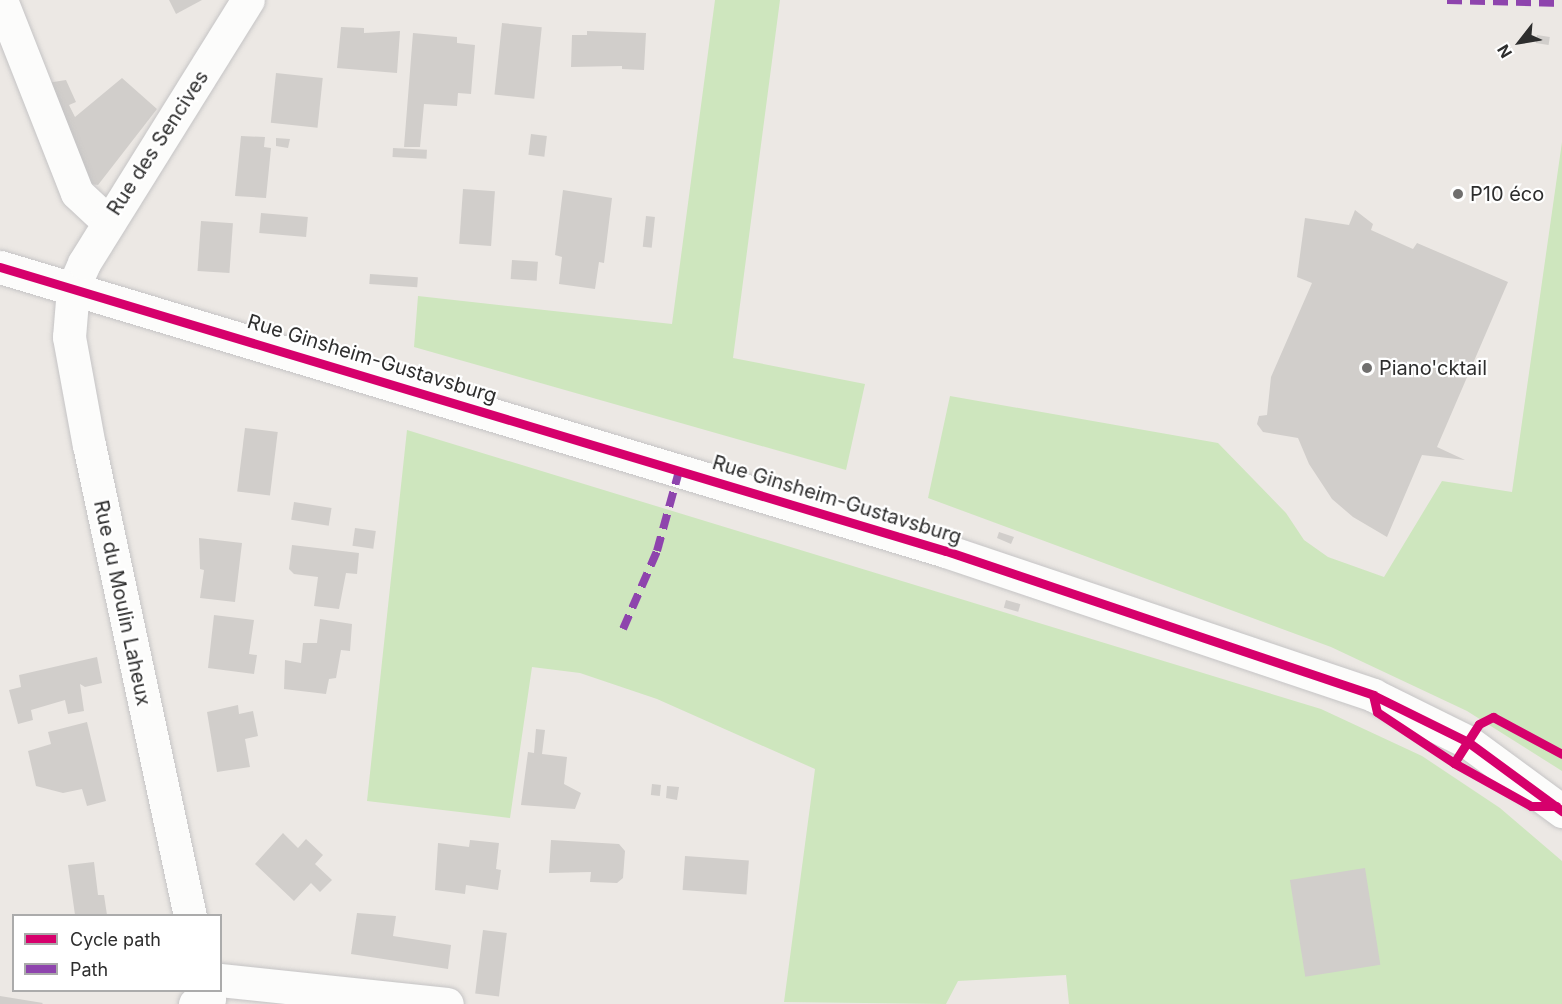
<!DOCTYPE html>
<meta charset="utf-8">
<style>
body{margin:0}
#map{position:relative;width:1562px;height:1004px;overflow:hidden;background:#ece8e4;font-family:Inter,sans-serif}
div>[style]{position:absolute}
[style*='--x']{left:calc(var(--x)*1px);top:calc(var(--y)*1px);width:calc(var(--w)*1px);rotate:calc(var(--a)*1deg)}
.green>*{inset:0;background:#cee6be}
.building>*{inset:0;background:#d1cecb;transform-origin:0 0}
.roads{filter:drop-shadow(0 0 2px #c5c4c5) drop-shadow(0 0 2px #c5c4c5)}
.minor>*{height:33px;margin:-16.5px;padding:0 16.5px;transform-origin:16.5px;border-radius:16.5px;background:#fcfcfb}
.quiet>*{height:8px;margin-top:-4px;transform-origin:0;background:repeating-linear-gradient(90deg,#8e44ad 0 15px,transparent 0 23px)}
.cycleway>*{height:9px;margin:-4.5px;padding:0 4.5px;transform-origin:4.5px;border-radius:4.5px;background:#d6006c}
.dots>*{width:16px;height:16px;translate:-50% -50%;box-sizing:border-box;border:3px solid #fff;border-radius:50%}
span{translate:-50% -50%;white-space:nowrap;text-align:center;line-height:1.15;-webkit-text-stroke:4.5px #fff;paint-order:stroke}
.street-label{font-size:20px;color:#2e2e2e}
.poi-label{font-size:20px;color:#2e2e2e}
.left{translate:0 -50%;text-align:left}
.legend{position:absolute;left:12px;top:914px;width:210px;height:78px;box-sizing:border-box;background:#fff;border:2px solid #ababab;margin:0;padding:8px 10px;list-style:none;font-size:18px;color:#2e2e2e}
.legend li{display:flex;align-items:center;gap:12px;height:30px}
.legend b{width:30px;border:2px solid #ababab}
.north{position:absolute;left:1490px;top:12px;width:60px;height:60px;-webkit-text-stroke:4px #fff;paint-order:stroke;rotate:239deg;font-size:16px;font-weight:700;line-height:24px;text-align:center;color:#2e2e2e}
.north::after{content:'';display:block;margin:auto;width:21px;height:27px;background:#2e2e2e;clip-path:polygon(50% 0,100% 100%,50% 72%,0 100%)}
</style>
<div id="map">
<div class="green">
<div style="clip-path:polygon(715px 0,780px 0,733px 358px,865px 384px,846px 470px,414px 347px,418px 296px,672px 324px)"></div>
<div style="clip-path:polygon(1562px 142px,1562px 771px,1467px 711px,1331px 647px,928px 498px,950px 396px,1218px 443px,1286px 513px,1304px 540px,1328px 557px,1384px 577px,1442px 481px,1512px 492px)"></div>
<div style="clip-path:polygon(407px 430px,1321px 709px,1422px 756px,1500px 808px,1562px 861px,1562px 1004px,1069px 1004px,1066px 975px,958px 981px,946px 1004px,784px 1002px,815px 769px,657px 699px,580px 673px,532px 667px,510px 818px,367px 801px)"></div>
</div>
<div class="building">
<div style="clip-path:polygon(169px 0,202px 0,176px 14px)"></div>
<div style="left:502px;top:23px;width:40px;height:72px;rotate:6deg"></div>
<div style="clip-path:polygon(341px 27px,364px 28px,364px 33px,400px 31px,397px 73px,337px 68px)"></div>
<div style="clip-path:polygon(587px 31px,646px 33px,644px 70px,622px 69px,622px 66px,571px 67px,572px 35px,587px 35px)"></div>
<div style="clip-path:polygon(413px 33px,457px 37px,457px 43px,475px 45px,471px 94px,458px 93px,457px 106px,424px 104px,420px 147px,404px 147px)"></div>
<div style="left:1537px;top:35px;width:13px;height:8px;rotate:9deg"></div>
<div style="left:276px;top:73px;width:47px;height:50px;rotate:6deg"></div>
<div style="clip-path:polygon(122px 78px,157px 109px,98px 185px,90px 184px,47px 83px,66px 80px,76px 102px,69px 105px,75px 117px)"></div>
<div style="left:531px;top:134px;width:16px;height:21px;rotate:7deg"></div>
<div style="clip-path:polygon(241px 136px,265px 137px,264px 147px,271px 148px,266px 198px,235px 196px)"></div>
<div style="clip-path:polygon(276px 138px,290px 139px,288px 148px,276px 146px)"></div>
<div style="left:393px;top:148px;width:34px;height:9px;rotate:3deg"></div>
<div style="left:463px;top:189px;width:32px;height:55px;rotate:4deg"></div>
<div style="clip-path:polygon(563px 190px,612px 198px,604px 263px,599px 262px,595px 289px,559px 284px,562px 257px,555px 255px)"></div>
<div style="clip-path:polygon(1355px 210px,1373px 224px,1371px 230px,1413px 249px,1417px 243px,1508px 282px,1437px 447px,1465px 460px,1422px 455px,1387px 537px,1353px 517px,1332px 499px,1309px 464px,1298px 438px,1263px 432px,1257px 424px,1259px 416px,1267px 415px,1271px 377px,1312px 283px,1297px 277px,1305px 218px,1349px 225px)"></div>
<div style="left:261px;top:213px;width:47px;height:20px;rotate:5deg"></div>
<div style="left:646px;top:216px;width:9px;height:31px;rotate:6deg"></div>
<div style="left:201px;top:221px;width:32px;height:50px;rotate:4deg"></div>
<div style="left:512px;top:260px;width:26px;height:19px;rotate:4deg"></div>
<div style="left:370px;top:274px;width:48px;height:10px;rotate:4deg"></div>
<div style="left:245px;top:428px;width:33px;height:64px;rotate:7deg"></div>
<div style="left:294px;top:502px;width:38px;height:18px;rotate:9deg"></div>
<div style="left:355px;top:528px;width:21px;height:18px;rotate:8deg"></div>
<div style="clip-path:polygon(999px 532px,1014px 537px,1011px 544px,997px 538px)"></div>
<div style="clip-path:polygon(199px 538px,242px 543px,235px 602px,200px 598px,204px 570px,200px 569px)"></div>
<div style="clip-path:polygon(292px 545px,359px 553px,357px 574px,346px 573px,339px 609px,314px 606px,318px 577px,294px 574px,289px 569px)"></div>
<div style="left:1006px;top:600px;width:15px;height:8px;rotate:16deg"></div>
<div style="clip-path:polygon(214px 615px,254px 620px,249px 654px,257px 655px,254px 674px,208px 668px)"></div>
<div style="clip-path:polygon(320px 619px,352px 624px,350px 651px,341px 650px,336px 678px,329px 679px,326px 694px,284px 689px,285px 660px,301px 663px,303px 643px,317px 643px)"></div>
<div style="clip-path:polygon(97px 657px,102px 683px,85px 687px,80px 684px,84px 711px,68px 714px,65px 700px,31px 710px,33px 720px,18px 724px,9px 690px,21px 687px,19px 675px)"></div>
<div style="clip-path:polygon(238px 705px,239px 714px,253px 711px,258px 736px,245px 739px,250px 767px,217px 772px,207px 712px)"></div>
<div style="clip-path:polygon(87px 722px,106px 801px,87px 806px,82px 789px,63px 793px,36px 786px,28px 751px,51px 744px,48px 732px)"></div>
<div style="clip-path:polygon(536px 729px,545px 730px,542px 754px,567px 757px,564px 784px,581px 793px,575px 809px,521px 805px,528px 752px,534px 753px)"></div>
<div style="left:652px;top:784px;width:9px;height:11px;rotate:6deg"></div>
<div style="clip-path:polygon(667px 786px,679px 787px,677px 800px,666px 798px)"></div>
<div style="clip-path:polygon(283px 833px,298px 848px,306px 839px,323px 855px,315px 864px,332px 880px,320px 892px,311px 883px,294px 901px,255px 864px)"></div>
<div style="clip-path:polygon(470px 840px,499px 843px,496px 869px,501px 870px,498px 890px,466px 885px,465px 894px,435px 890px,438px 843px,469px 847px)"></div>
<div style="clip-path:polygon(551px 840px,619px 844px,625px 851px,623px 878px,617px 883px,590px 882px,591px 872px,549px 873px)"></div>
<div style="left:685px;top:856px;width:64px;height:34px;rotate:4deg"></div>
<div style="clip-path:polygon(94px 862px,98px 895px,104px 895px,107px 915px,75px 915px,68px 865px)"></div>
<div style="left:1365px;top:868px;width:98px;height:76px;rotate:81deg"></div>
<div style="clip-path:polygon(357px 913px,396px 916px,393px 936px,451px 945px,448px 969px,351px 954px)"></div>
<div style="left:483px;top:930px;width:24px;height:64px;rotate:7deg"></div>
<div style="clip-path:polygon(0 996px,43px 1003px,42px 1004px,0 1004px)"></div>
</div>
<div class="roads">
<div class="minor">
<div style="--x:1;--y:0;--w:207;--a:68.5"></div>
<div style="--x:77;--y:193;--w:41;--a:43"></div>
<div style="--x:0;--y:267;--w:988;--a:16.71"></div>
<div style="--x:946;--y:551;--w:451;--a:18.6"></div>
<div style="--x:1373;--y:695;--w:106;--a:26.3"></div>
<div style="--x:1468;--y:742;--w:117;--a:36.3"></div>
<div style="--x:190;--y:916;--w:481;--a:-102.1"></div>
<div style="--x:89;--y:446;--w:111;--a:-100.4"></div>
<div style="--x:69;--y:337;--w:49;--a:-85.3"></div>
<div style="--x:73;--y:288;--w:27;--a:-66"></div>
<div style="--x:84;--y:263;--w:310;--a:-58.1"></div>
<div style="--x:220;--y:980;--w:228;--a:6"></div>
<div style="--x:195;--y:1004;--w:15;--a:-20"></div>
</div>
</div>
<div class="quiet">
<div style="--x:1447;--y:0;--w:115;--a:1.5"></div>
<div style="--x:623;--y:629;--w:85;--a:-66.4"></div>
<div style="--x:657;--y:551;--w:83;--a:-74.6"></div>
</div>
<div class="cycleway">
<div style="--x:0;--y:267;--w:988;--a:16.71"></div>
<div style="--x:946;--y:551;--w:451;--a:18.6"></div>
<div style="--x:1373;--y:695;--w:106;--a:26.3"></div>
<div style="--x:1468;--y:742;--w:117;--a:36.3"></div>
<div style="--x:1373;--y:695;--w:17;--a:77"></div>
<div style="--x:1377;--y:712;--w:92;--a:33.5"></div>
<div style="--x:1454;--y:763;--w:88;--a:29.2"></div>
<div style="--x:1531;--y:806;--w:25;--a:0"></div>
<div style="--x:1454;--y:763;--w:46;--a:-57.3"></div>
<div style="--x:1479;--y:724;--w:16;--a:-27"></div>
<div style="--x:1493;--y:717;--w:78;--a:28.2"></div>
</div>
<div class="dots">
<div style="left:1458px;top:194px;background:#706f6e"></div>
<div style="left:1367px;top:368px;background:#706f6e"></div>
</div>
<div class="street-label">
<span style="left:158px;top:143px;rotate:-57deg">Rue des Sencives</span>
<span style="left:372px;top:359px;rotate:17deg">Rue Ginsheim-Gustavsburg</span>
<span style="left:837px;top:500px;rotate:17deg">Rue Ginsheim-Gustavsburg</span>
<span style="left:122px;top:603px;rotate:78deg">Rue du Moulin Laheux</span>
</div>
<div class="poi-label">
<span class="left" style="left:1470px;top:194px">P10 éco</span>
<span class="left" style="left:1379px;top:368px">Piano'cktail</span>
</div>
<ul class="legend">
<li><b style="height:8px;background:#d6006c"></b>Cycle path</li>
<li><b style="height:8px;background:#8e44ad"></b>Path</li>
</ul>
<div class="north">N</div>
</div>
